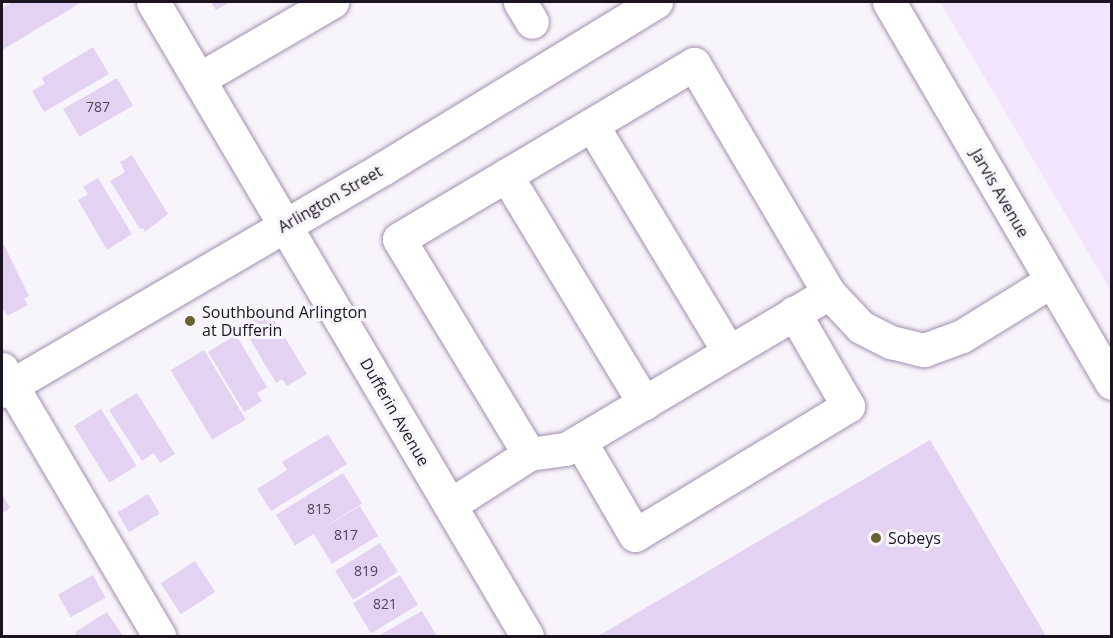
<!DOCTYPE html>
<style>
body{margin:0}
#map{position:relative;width:1113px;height:638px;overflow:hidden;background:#f8f4fb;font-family:"Open Sans",sans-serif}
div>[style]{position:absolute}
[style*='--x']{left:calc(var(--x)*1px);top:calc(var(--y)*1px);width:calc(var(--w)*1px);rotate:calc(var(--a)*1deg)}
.built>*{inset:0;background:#f3e5fd}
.building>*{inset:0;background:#e4d2f2;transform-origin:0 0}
.roads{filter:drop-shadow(0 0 2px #a190ae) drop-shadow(0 0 2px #a190ae)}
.minor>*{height:33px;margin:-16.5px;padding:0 16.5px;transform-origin:16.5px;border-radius:16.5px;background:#fff}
.major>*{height:33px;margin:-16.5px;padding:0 16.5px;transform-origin:16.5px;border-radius:16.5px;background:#fff}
.dots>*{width:16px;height:16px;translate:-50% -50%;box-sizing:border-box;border:3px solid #f8f4fb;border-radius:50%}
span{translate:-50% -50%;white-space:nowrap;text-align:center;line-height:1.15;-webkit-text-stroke:6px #f8f4fb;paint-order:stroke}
.number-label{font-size:14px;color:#4e4455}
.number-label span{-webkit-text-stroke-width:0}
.street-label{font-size:16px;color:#1c1521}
.poi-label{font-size:16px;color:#1c1521}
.left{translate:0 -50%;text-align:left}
.frame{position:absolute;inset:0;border:3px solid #1c1521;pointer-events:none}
</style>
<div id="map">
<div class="built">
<div style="clip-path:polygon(940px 2px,1111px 2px,1111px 291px)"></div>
</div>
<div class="building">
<div style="clip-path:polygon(12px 2px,82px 2px,2px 50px,2px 8px)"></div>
<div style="clip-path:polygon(211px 2px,230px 2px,216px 10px)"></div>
<div style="clip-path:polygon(93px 47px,109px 74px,44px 112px,32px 91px,45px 84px,42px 78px)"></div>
<div style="left:117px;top:78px;width:32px;height:62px;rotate:60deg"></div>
<div style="clip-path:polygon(132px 155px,168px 214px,145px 232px,143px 228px,140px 229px,110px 181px,125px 172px,120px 162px)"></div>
<div style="clip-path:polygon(98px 178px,132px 234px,107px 250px,78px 200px,88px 194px,83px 187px)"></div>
<div style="clip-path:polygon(2px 241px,29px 296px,24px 299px,28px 305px,7px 316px,2px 307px)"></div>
<div style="clip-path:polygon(267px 308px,307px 374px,287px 386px,282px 379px,276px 383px,241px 324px)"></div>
<div style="clip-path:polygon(236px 335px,267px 387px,257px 393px,262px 401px,244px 412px,208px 352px)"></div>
<div style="left:204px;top:350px;width:81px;height:39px;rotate:59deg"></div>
<div style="clip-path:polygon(137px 393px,175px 454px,160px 463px,154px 453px,142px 461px,109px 410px)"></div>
<div style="left:101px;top:409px;width:67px;height:32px;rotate:58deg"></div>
<div style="clip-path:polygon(328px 434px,347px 464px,271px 511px,257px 489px,287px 470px,282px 462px)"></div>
<div style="clip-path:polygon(930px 440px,1046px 636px,598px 636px)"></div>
<div style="left:343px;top:473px;width:36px;height:79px;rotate:58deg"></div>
<div style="clip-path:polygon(2px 494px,10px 508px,2px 513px)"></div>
<div style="left:148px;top:494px;width:23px;height:36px;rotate:59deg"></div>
<div style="left:360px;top:506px;width:35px;height:54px;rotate:59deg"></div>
<div style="left:380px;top:543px;width:34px;height:53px;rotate:58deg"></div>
<div style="left:195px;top:561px;width:37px;height:41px;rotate:57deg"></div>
<div style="left:93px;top:575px;width:26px;height:40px;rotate:61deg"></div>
<div style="left:400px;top:575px;width:35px;height:55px;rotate:59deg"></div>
<div style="clip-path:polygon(422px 611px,437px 636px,378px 636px)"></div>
<div style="clip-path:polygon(107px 612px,123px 636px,77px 636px,75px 632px)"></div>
</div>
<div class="roads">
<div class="minor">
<div style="--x:153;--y:2;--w:736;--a:59.46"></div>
<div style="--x:520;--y:2;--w:23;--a:59"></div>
<div style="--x:889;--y:2;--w:441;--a:59.7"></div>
<div style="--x:199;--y:79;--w:154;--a:-30.1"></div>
<div style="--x:592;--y:125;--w:265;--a:58.9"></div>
<div style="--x:506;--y:175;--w:267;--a:58.8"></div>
<div style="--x:2;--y:369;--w:310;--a:59.5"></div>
<div style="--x:580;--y:441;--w:109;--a:59.7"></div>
<div style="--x:635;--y:535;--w:249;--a:-31.2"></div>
<div style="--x:848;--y:406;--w:108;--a:-120.1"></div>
<div style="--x:529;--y:454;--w:251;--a:-121.2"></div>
<div style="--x:399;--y:239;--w:343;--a:-30.7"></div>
<div style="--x:694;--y:64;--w:266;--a:59.5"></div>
<div style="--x:450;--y:505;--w:94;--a:-32.8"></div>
<div style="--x:529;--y:454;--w:37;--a:-8"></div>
<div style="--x:566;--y:449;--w:306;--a:-30.7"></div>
<div style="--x:829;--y:293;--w:47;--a:46.7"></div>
<div style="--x:861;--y:327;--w:34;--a:27"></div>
<div style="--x:891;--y:342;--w:34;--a:14"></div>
<div style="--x:924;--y:350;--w:40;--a:-20.2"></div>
<div style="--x:962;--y:336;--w:105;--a:-31.7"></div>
</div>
<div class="major">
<div style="--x:2;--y:391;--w:440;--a:-30.3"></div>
<div style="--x:382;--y:169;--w:321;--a:-31.4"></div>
</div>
</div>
<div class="dots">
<div style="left:190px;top:321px;background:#6a622f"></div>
<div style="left:876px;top:538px;background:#6a622f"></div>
</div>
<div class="number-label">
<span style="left:98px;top:107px">787</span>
<span style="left:319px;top:509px">815</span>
<span style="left:346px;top:535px">817</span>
<span style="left:366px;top:571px">819</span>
<span style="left:385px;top:604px">821</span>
</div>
<div class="street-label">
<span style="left:1000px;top:193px;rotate:60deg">Jarvis Avenue</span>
<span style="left:330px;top:199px;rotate:-30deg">Arlington Street</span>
<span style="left:395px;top:412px;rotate:60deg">Dufferin Avenue</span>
</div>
<div class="poi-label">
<span class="left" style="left:202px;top:321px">Southbound Arlington<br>at Dufferin</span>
<span class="left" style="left:888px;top:538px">Sobeys</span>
</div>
<div class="frame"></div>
</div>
